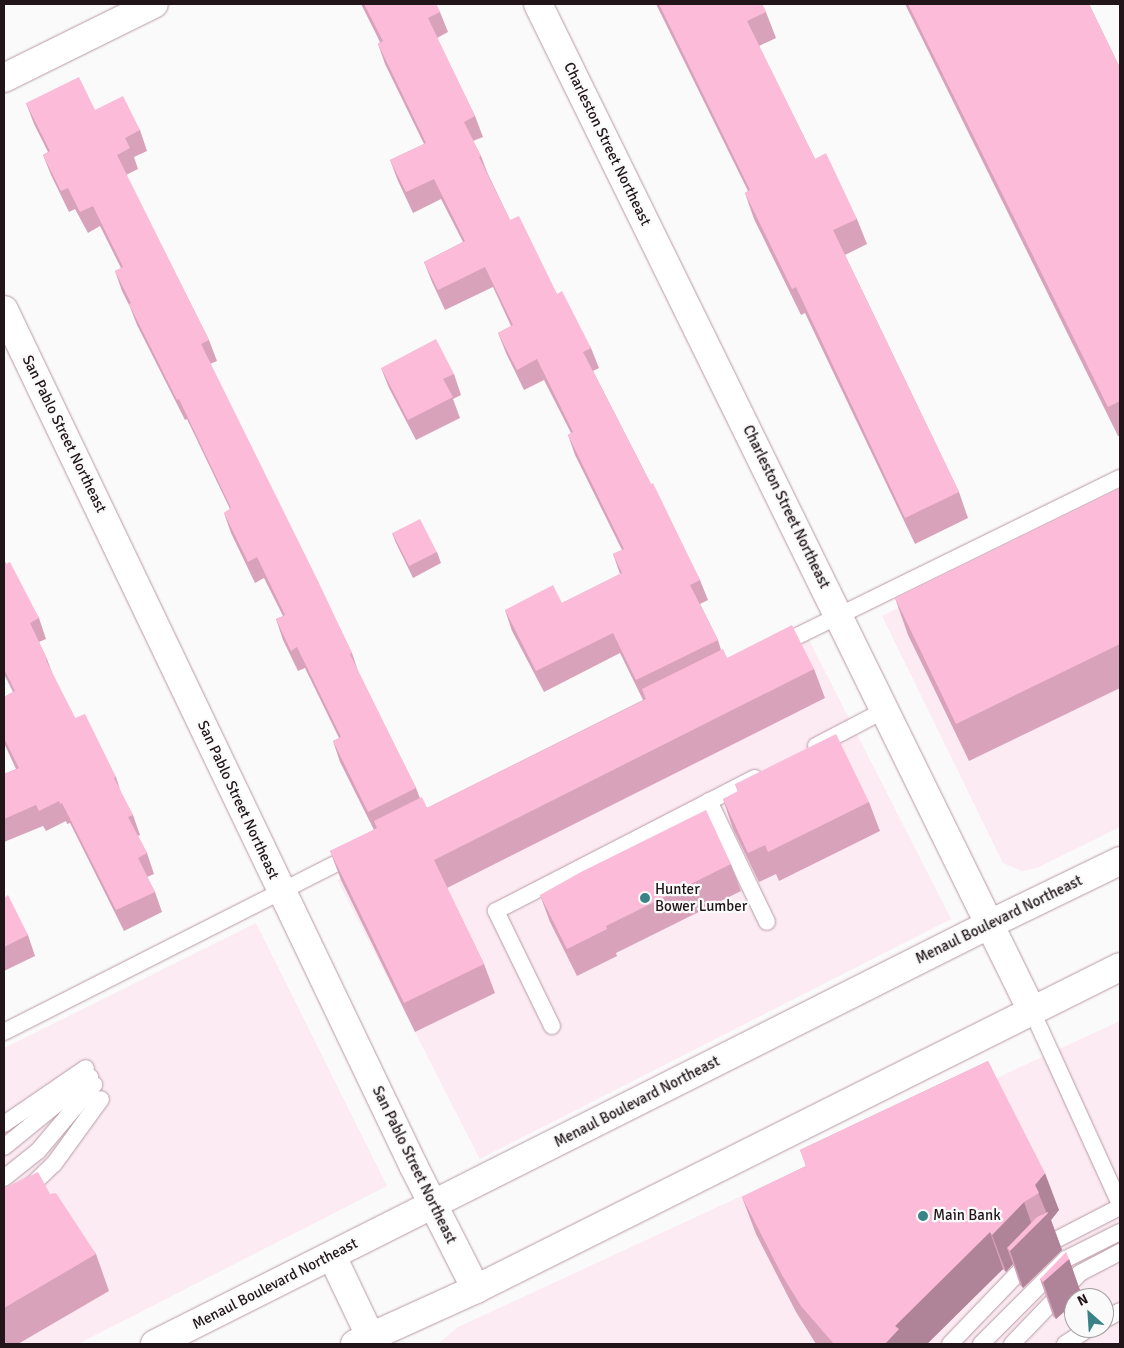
<!DOCTYPE html>
<style>
body{margin:0}
#map{position:relative;width:1124px;height:1348px;overflow:hidden;background:#fafafa;font-family:Signika,sans-serif}
div>[style]{position:absolute}
[style*='--x']{left:calc(var(--x)*1px);top:calc(var(--y)*1px);width:calc(var(--w)*1px);rotate:calc(var(--a)*1deg)}
.built>*{inset:0;background:#fcebf2;transform-origin:0 0}
.roads{filter:drop-shadow(0 0 1px #b899a6) drop-shadow(0 0 1px #b899a6)}
.lane>*{height:16px;margin:-8px;padding:0 8px;transform-origin:8px;border-radius:8px;background:#fff}
.street>*{height:28px;margin:-14px;padding:0 14px;transform-origin:14px;border-radius:14px;background:#fff}
.secondary>*{height:28px;margin:-14px;padding:0 14px;transform-origin:14px;border-radius:14px;background:#fff}
.wall>*{inset:0;background:#d9a2bb}
.shaded-wall>*{inset:0;background:#b08498}
.building>*{inset:0;background:#fcbcd9;transform-origin:0 0}
.dots>*{width:14px;height:14px;translate:-50% -50%;box-sizing:border-box;border:2px solid #fafafa;border-radius:50%}
span{translate:-50% -50%;white-space:nowrap;text-align:center;line-height:1.15;-webkit-text-stroke:4.5px #fafafa;paint-order:stroke}
.street-label{font-size:15px;color:#21151a}
.poi-label{font-size:15px;color:#21151a}
.left{translate:0 -50%;text-align:left}
.frame{position:absolute;inset:0;border:5px solid #21151a;pointer-events:none}
.north{position:absolute;left:1064px;top:1288px;width:50px;height:50px;box-sizing:border-box;background:#fafafa;border:1px solid #a39ea0;border-radius:50%;rotate:334deg;font-size:14px;font-weight:700;line-height:20px;text-align:center;color:#21151a}
.north::after{content:'';display:block;margin:auto;width:18px;height:22px;background:#398286;clip-path:polygon(50% 0,100% 100%,50% 72%,0 100%)}
</style>
<div id="map">
<div class="built">
<div style="clip-path:polygon(1120px 498px,1120px 827px,1037px 868px,1022px 871px,1003px 863px,882px 616px)"></div>
<div style="left:809px;top:640px;width:313px;height:529px;rotate:63deg"></div>
<div style="clip-path:polygon(256px 923px,387px 1186px,78px 1344px,4px 1344px,4px 1048px)"></div>
<div style="clip-path:polygon(evenodd,1120px 1021px,1120px 1344px,438px 1344px,458px 1327px,1120px 1021px,1074px 1298px,1104px 1298px,1104px 1328px,1074px 1328px,1074px 1298px)"></div>
</div>
<div class="roads">
<div class="lane">
<div style="--x:779;--y:645;--w:380;--a:-26.1"></div>
<div style="--x:816;--y:746;--w:78;--a:-27.6"></div>
<div style="--x:709;--y:801;--w:134;--a:64.4"></div>
<div style="--x:1032;--y:1011;--w:212;--a:65.5"></div>
<div style="--x:552;--y:1026;--w:128;--a:-116"></div>
<div style="--x:496;--y:911;--w:291;--a:-27.2"></div>
<div style="--x:4;--y:1032;--w:394;--a:-26.9"></div>
<div style="--x:4;--y:1124;--w:99;--a:-34.3"></div>
<div style="--x:4;--y:1147;--w:111;--a:-39.1"></div>
<div style="--x:4;--y:1178;--w:43;--a:-38.5"></div>
<div style="--x:38;--y:1151;--w:87;--a:-49.7"></div>
<div style="--x:4;--y:1204;--w:35;--a:-35"></div>
<div style="--x:33;--y:1184;--w:29;--a:-44"></div>
<div style="--x:54;--y:1164;--w:80;--a:-54.1"></div>
<div style="--x:1104;--y:1320;--w:18;--a:-29"></div>
<div style="--x:950;--y:1344;--w:136;--a:-46.2"></div>
<div style="--x:1044;--y:1246;--w:85;--a:-27.2"></div>
<div style="--x:981;--y:1344;--w:120;--a:-45"></div>
<div style="--x:1066;--y:1259;--w:60;--a:-26.6"></div>
<div style="--x:1012;--y:1344;--w:98;--a:-46.2"></div>
<div style="--x:1080;--y:1273;--w:45;--a:-27.7"></div>
<div style="--x:1065;--y:1344;--w:30;--a:-33"></div>
</div>
<div class="street">
<div style="--x:538;--y:4;--w:1122;--a:63.87"></div>
<div style="--x:4;--y:78;--w:167;--a:-26.3"></div>
<div style="--x:4;--y:310;--w:950;--a:64.43"></div>
<div style="--x:414;--y:1167;--w:137;--a:63.1"></div>
<div style="--x:332;--y:1256;--w:98;--a:64.5"></div>
</div>
<div class="secondary">
<div style="--x:155;--y:1344;--w:935;--a:-26.7"></div>
<div style="--x:990;--y:924;--w:144;--a:-25.9"></div>
<div style="--x:355;--y:1344;--w:133;--a:-24.4"></div>
<div style="--x:476;--y:1289;--w:720;--a:-26.57"></div>
</div>
</div>
<div class="wall">
<div style="clip-path:polygon(361px 4px,436px 4px,440px 12px,448px 32px,437px 38px,475px 116px,483px 137px,473px 141px,481px 156px,487px 172px,510px 220px,591px 348px,599px 368px,593px 371px,700px 580px,708px 600px,700px 604px,718px 640px,721px 650px,727px 658px,814px 669px,825px 698px,447px 888px,484px 964px,495px 993px,415px 1032px,341px 880px,330px 851px,374px 830px,340px 762px,333px 741px,339px 738px,305px 668px,298px 671px,283px 640px,276px 619px,283px 616px,264px 578px,255px 583px,231px 533px,224px 513px,230px 509px,187px 419px,185px 420px,137px 325px,130px 307px,122px 291px,115px 271px,121px 268px,100px 226px,88px 233px,75px 209px,69px 212px,51px 175px,43px 155px,48px 152px,34px 124px,26px 103px,95px 110px,140px 130px,147px 151px,134px 157px,138px 169px,126px 175px,209px 340px,217px 361px,210px 364px,352px 653px,359px 674px,416px 788px,420px 798px,427px 808px,643px 700px,620px 653px,544px 692px,512px 631px,505px 610px,562px 603px,620px 574px,613px 554px,622px 550px,575px 455px,568px 435px,571px 433px,544px 380px,524px 390px,506px 353px,498px 333px,511px 326px,493px 287px,445px 310px,432px 282px,424px 262px,463px 242px,441px 199px,413px 213px,398px 181px,390px 160px,424px 144px,385px 64px,378px 44px,380px 42px)"></div>
<div style="clip-path:polygon(656px 4px,762px 4px,766px 12px,776px 38px,759px 46px,815px 159px,857px 219px,867px 244px,845px 255px,959px 492px,968px 518px,915px 544px,805px 313px,801px 315px,754px 219px,745px 193px,748px 191px)"></div>
<div style="clip-path:polygon(905px 4px,1089px 4px,1120px 68px,1120px 436px,1118px 436px)"></div>
<div style="clip-path:polygon(381px 368px,454px 374px,461px 395px,453px 399px,460px 418px,416px 440px,389px 388px)"></div>
<div style="clip-path:polygon(1120px 488px,1120px 688px,969px 761px,908px 635px,895px 598px)"></div>
<div style="clip-path:polygon(392px 533px,437px 552px,441px 563px,413px 578px,396px 543px)"></div>
<div style="clip-path:polygon(4px 560px,39px 618px,46px 639px,39px 642px,47px 659px,53px 675px,75px 718px,116px 777px,121px 793px,133px 815px,140px 835px,138px 836px,147px 853px,154px 874px,147px 877px,155px 892px,162px 912px,124px 931px,70px 823px,67px 824px,66px 821px,46px 831px,43px 826px,4px 842px,4px 774px,16px 769px,4px 743px,4px 697px,13px 692px,4px 674px)"></div>
<div style="clip-path:polygon(735px 784px,869px 802px,880px 831px,779px 881px,776px 874px,759px 882px,733px 829px,723px 799px,738px 792px)"></div>
<div style="clip-path:polygon(731px 864px,741px 891px,616px 953px,617px 956px,577px 976px,550px 922px,540px 895px)"></div>
<div style="clip-path:polygon(4px 898px,28px 935px,35px 956px,4px 971px)"></div>
<div style="clip-path:polygon(988px 1061px,1059px 1210px,1051px 1220px,1062px 1250px,1023px 1288px,1020px 1285px,1013px 1264px,1006px 1272px,1003px 1269px,927px 1344px,816px 1344px,796px 1312px,756px 1234px,742px 1197px,806px 1166px,800px 1150px)"></div>
<div style="clip-path:polygon(4px 1188px,50px 1194px,96px 1254px,109px 1291px,18px 1344px,4px 1344px)"></div>
<div style="clip-path:polygon(1069px 1259px,1082px 1296px,1080px 1298px,1074px 1298px,1074px 1303px,1056px 1319px,1053px 1316px,1040px 1279px)"></div>
</div>
<div class="shaded-wall">
<div style="clip-path:polygon(1045px 1173px,1059px 1210px,1051px 1220px,1062px 1250px,1023px 1288px,1010px 1251px,1007px 1248px,1013px 1264px,1006px 1272px,992px 1235px,1024px 1202px,1033px 1228px,1047px 1214px,1035px 1185px)"></div>
<div style="clip-path:polygon(990px 1232px,1003px 1269px,927px 1344px,885px 1344px,895px 1326px)"></div>
<div style="clip-path:polygon(1069px 1259px,1082px 1296px,1080px 1298px,1074px 1298px,1074px 1303px,1056px 1319px,1043px 1282px)"></div>
</div>
<div class="building">
<div style="clip-path:polygon(364px 4px,436px 4px,440px 12px,428px 18px,475px 116px,464px 122px,481px 156px,479px 157px,510px 220px,519px 216px,557px 294px,562px 291px,591px 348px,583px 352px,651px 484px,653px 483px,700px 580px,690px 585px,718px 640px,636px 680px,613px 633px,536px 671px,505px 610px,553px 585px,562px 603px,622px 573px,613px 554px,624px 549px,568px 435px,573px 432px,537px 359px,517px 370px,498px 333px,513px 325px,485px 267px,438px 290px,424px 262px,465px 241px,434px 179px,406px 192px,390px 160px,426px 143px,378px 44px,383px 41px)"></div>
<div style="clip-path:polygon(659px 4px,762px 4px,766px 12px,747px 21px,815px 159px,826px 153px,857px 219px,833px 230px,959px 492px,905px 518px,796px 287px,792px 289px,745px 193px,750px 190px)"></div>
<div style="clip-path:polygon(908px 4px,1089px 4px,1120px 68px,1120px 401px,1108px 407px)"></div>
<div style="clip-path:polygon(79px 77px,95px 110px,123px 96px,140px 130px,125px 138px,130px 148px,117px 155px,209px 340px,201px 344px,318px 581px,352px 653px,350px 654px,416px 788px,368px 812px,333px 741px,341px 737px,297px 647px,291px 651px,276px 619px,285px 615px,257px 557px,248px 562px,224px 513px,231px 508px,179px 399px,177px 400px,129px 304px,131px 303px,115px 271px,123px 267px,93px 206px,80px 212px,68px 188px,61px 191px,43px 155px,50px 151px,26px 103px)"></div>
<div style="clip-path:polygon(436px 339px,454px 374px,443px 379px,453px 397px,408px 420px,381px 368px)"></div>
<div style="clip-path:polygon(1120px 488px,1120px 644px,956px 724px,895px 598px)"></div>
<div style="left:420px;top:519px;width:37px;height:31px;rotate:63deg"></div>
<div style="clip-path:polygon(4px 560px,6px 564px,10px 562px,39px 618px,30px 623px,47px 659px,46px 660px,75px 718px,85px 714px,116px 777px,114px 778px,133px 815px,128px 817px,147px 853px,138px 858px,155px 892px,116px 910px,62px 803px,60px 804px,59px 801px,39px 811px,36px 805px,4px 819px,4px 774px,19px 768px,4px 738px,4px 697px,15px 691px,4px 669px)"></div>
<div style="clip-path:polygon(792px 625px,814px 669px,434px 860px,484px 964px,404px 1003px,330px 851px,377px 828px,374px 821px,422px 797px,427px 808px,646px 699px,642px 689px,723px 649px,727px 658px)"></div>
<div style="clip-path:polygon(836px 734px,869px 802px,768px 852px,765px 845px,748px 853px,723px 799px,738px 791px,735px 784px)"></div>
<div style="clip-path:polygon(706px 810px,731px 864px,606px 926px,607px 929px,567px 949px,540px 895px,581px 872px)"></div>
<div style="clip-path:polygon(8px 895px,28px 935px,4px 947px,4px 898px)"></div>
<div style="clip-path:polygon(988px 1061px,1045px 1173px,1035px 1185px,1039px 1193px,1024px 1202px,992px 1235px,990px 1232px,895px 1326px,899px 1329px,885px 1344px,834px 1344px,801px 1306px,782px 1275px,742px 1197px,806px 1166px,800px 1150px)"></div>
<div style="clip-path:polygon(38px 1172px,50px 1194px,56px 1193px,96px 1254px,4px 1308px,4px 1188px)"></div>
<div style="clip-path:polygon(1048px 1212px,1048px 1213px,1010px 1251px,1007px 1248px,1037px 1217px)"></div>
<div style="clip-path:polygon(1066px 1252px,1069px 1259px,1043px 1282px,1040px 1279px)"></div>
</div>
<div class="dots">
<div style="left:645px;top:898px;background:#398286"></div>
<div style="left:923px;top:1216px;background:#398286"></div>
</div>
<div class="street-label">
<span style="left:607px;top:144px;rotate:64deg">Charleston Street Northeast</span>
<span style="left:64px;top:434px;rotate:64deg">San Pablo Street Northeast</span>
<span style="left:786px;top:507px;rotate:64deg">Charleston Street Northeast</span>
<span style="left:238px;top:800px;rotate:65deg">San Pablo Street Northeast</span>
<span style="left:999px;top:920px;rotate:-26deg">Menaul Boulevard Northeast</span>
<span style="left:637px;top:1102px;rotate:-27deg">Menaul Boulevard Northeast</span>
<span style="left:414px;top:1165px;rotate:64deg">San Pablo Street Northeast</span>
<span style="left:275px;top:1284px;rotate:-27deg">Menaul Boulevard Northeast</span>
</div>
<div class="poi-label">
<span class="left" style="left:655px;top:898px">Hunter<br>Bower Lumber</span>
<span class="left" style="left:933px;top:1216px">Main Bank</span>
</div>
<div class="frame"></div>
<div class="north">N</div>
</div>
